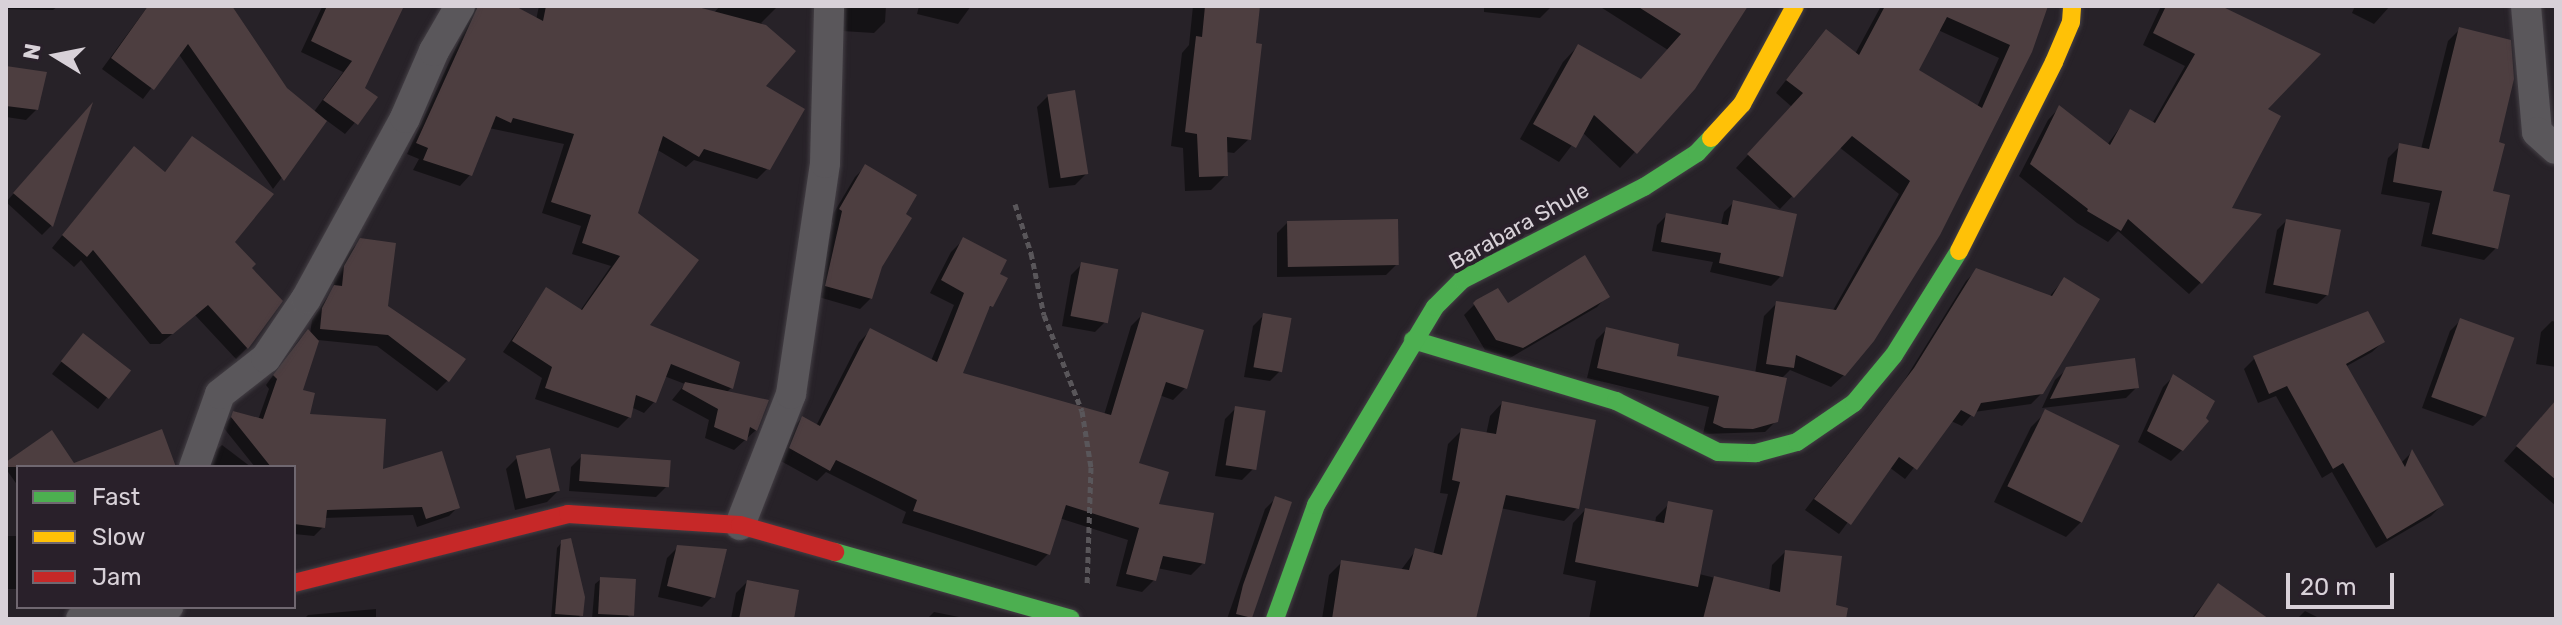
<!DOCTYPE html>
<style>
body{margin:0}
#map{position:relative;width:2562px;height:625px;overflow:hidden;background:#272228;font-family:Rubik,sans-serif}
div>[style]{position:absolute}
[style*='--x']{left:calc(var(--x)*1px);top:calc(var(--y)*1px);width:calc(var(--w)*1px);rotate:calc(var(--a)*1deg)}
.shadow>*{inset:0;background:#0007;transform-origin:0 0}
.building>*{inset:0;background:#4d3e40;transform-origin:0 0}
.path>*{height:5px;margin-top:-2.5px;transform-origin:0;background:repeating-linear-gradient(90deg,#59565a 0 6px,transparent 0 10px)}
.roads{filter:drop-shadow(0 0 2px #443f45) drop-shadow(0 0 2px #443f45)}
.street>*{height:30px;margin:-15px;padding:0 15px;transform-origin:15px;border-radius:15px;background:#5a575b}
.fast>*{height:18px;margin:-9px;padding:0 9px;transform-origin:9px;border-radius:9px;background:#4caf50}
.slow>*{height:18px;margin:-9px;padding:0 9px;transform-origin:9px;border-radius:9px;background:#ffc107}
.jam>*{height:18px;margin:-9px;padding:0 9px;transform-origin:9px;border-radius:9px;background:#c62828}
span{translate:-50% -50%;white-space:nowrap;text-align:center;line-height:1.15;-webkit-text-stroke:8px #29202a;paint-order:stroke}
.street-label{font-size:22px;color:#d8d1d8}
.frame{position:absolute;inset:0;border:8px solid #d8d1d8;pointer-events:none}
.legend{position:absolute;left:16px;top:465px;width:280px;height:144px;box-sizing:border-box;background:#29202a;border:2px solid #6f6770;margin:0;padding:10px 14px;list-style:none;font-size:24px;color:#d8d1d8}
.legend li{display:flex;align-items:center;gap:16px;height:40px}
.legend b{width:40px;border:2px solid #6f6770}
.north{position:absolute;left:16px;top:16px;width:80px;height:80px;-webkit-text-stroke:6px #29202a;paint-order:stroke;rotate:280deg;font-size:22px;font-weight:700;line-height:32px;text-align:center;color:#d8d1d8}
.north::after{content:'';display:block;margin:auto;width:28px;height:36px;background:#d8d1d8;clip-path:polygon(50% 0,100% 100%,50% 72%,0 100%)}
.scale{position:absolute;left:2286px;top:573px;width:108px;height:36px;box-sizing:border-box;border:4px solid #d8d1d8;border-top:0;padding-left:10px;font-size:24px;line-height:28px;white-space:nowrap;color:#d8d1d8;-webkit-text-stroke:6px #29202a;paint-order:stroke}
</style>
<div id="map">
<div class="shadow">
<div style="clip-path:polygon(6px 6px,58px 6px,53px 10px,6px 9px)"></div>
<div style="clip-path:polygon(148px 6px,230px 6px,286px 89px,313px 113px,343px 72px,301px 52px,322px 7px,401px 6px,363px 88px,376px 98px,345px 134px,326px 120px,273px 189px,178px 53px,143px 99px,102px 69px)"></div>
<div style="clip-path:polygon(475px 6px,510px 6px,536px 20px,539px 6px,701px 6px,695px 34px,720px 6px,778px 6px,761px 23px,793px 51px,763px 86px,768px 168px,757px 179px,694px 160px,686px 167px,656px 149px,636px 214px,647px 326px,731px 388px,726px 393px,756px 430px,734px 450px,705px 438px,709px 420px,672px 400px,685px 384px,664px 376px,654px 402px,644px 413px,631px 407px,629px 417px,618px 428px,535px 399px,542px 378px,503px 352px,546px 289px,580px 311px,611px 266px,572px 254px,581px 226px,542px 213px,564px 144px,489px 128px,470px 175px,460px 186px,413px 170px,419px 159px,407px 154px)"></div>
<div style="clip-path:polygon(844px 6px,886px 6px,885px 22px,874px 33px,842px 31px)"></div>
<div style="clip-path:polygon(919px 6px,971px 6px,958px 24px,917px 14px)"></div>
<div style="clip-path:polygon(1193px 6px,1258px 6px,1249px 139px,1234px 153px,1226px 152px,1226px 175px,1211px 190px,1185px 191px,1183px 148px,1171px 146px,1182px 53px,1189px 45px)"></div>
<div style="clip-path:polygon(1484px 6px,1552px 6px,1540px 18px,1484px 12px)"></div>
<div style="clip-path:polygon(1599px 6px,1746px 6px,1693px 89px,1620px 168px,1582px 132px,1559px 162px,1520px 139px,1563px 62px,1578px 46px,1640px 81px,1668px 50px)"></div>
<div style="clip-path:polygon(evenodd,1881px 6px,2047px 6px,2030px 51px,1844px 375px,1831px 387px,1790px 370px,1781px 379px,1776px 421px,1765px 432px,1703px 434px,1709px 407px,1587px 378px,1596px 340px,1607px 329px,1674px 357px,1755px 374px,1764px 316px,1777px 303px,1832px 312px,1899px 194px,1839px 147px,1780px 209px,1736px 168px,1792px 107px,1776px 93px,1814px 44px,1826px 32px,1855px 54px,1881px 6px,1938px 30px,1999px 58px,1977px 107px,1917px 71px,1938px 30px)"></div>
<div style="clip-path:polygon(2161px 6px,2217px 6px,2264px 109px,2201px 282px,2189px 294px,2118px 231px,2108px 242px,2077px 223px,2019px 176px,2048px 120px,2059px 108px,2107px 145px,2131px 112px,2152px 124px,2185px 66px,2143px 45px)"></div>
<div style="clip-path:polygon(2355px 6px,2390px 6px,2374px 24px,2352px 13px)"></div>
<div style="clip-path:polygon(2460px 29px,2491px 193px,2496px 248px,2484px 260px,2421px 246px,2430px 203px,2381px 194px,2388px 158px,2400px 146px,2421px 149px,2448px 41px)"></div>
<div style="clip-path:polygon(6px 69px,37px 109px,26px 120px,6px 117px)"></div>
<div style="clip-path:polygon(1048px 96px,1086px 174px,1075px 185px,1049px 188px,1037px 107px)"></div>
<div style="clip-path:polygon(89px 110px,51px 226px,42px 235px,6px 202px)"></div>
<div style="clip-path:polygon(192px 138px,233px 243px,249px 268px,247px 348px,236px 359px,195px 315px,160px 344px,150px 344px,81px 260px,74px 267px,52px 248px,123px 160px,164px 173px)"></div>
<div style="clip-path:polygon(866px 166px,881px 266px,871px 298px,860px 309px,815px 296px,833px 223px,829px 221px,855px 177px)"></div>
<div style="clip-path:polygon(1734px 202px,1781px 276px,1771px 286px,1710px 272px,1713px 262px,1652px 251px,1657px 225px,1667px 215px,1721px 225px,1724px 212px)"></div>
<div style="clip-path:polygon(2286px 221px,2327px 295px,2317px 304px,2265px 293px,2277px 230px)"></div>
<div style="clip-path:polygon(1288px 222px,1397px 264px,1386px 275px,1277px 277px,1277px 233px)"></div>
<div style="clip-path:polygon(361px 240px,386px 307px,448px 380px,437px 391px,377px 346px,318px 340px,300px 392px,308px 416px,381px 472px,458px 507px,449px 516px,417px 527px,413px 515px,324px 518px,323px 527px,314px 536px,294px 534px,294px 467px,255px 467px,223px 427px,234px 413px,258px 420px,269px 389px,266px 385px,299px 340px,308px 331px,310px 334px,312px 320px,333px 289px,334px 279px,350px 251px)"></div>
<div style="clip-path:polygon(963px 240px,997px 275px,991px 306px,985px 312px,961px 374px,1104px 415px,1131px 326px,1143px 314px,1185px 388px,1173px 400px,1159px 395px,1137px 464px,1156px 505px,1203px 563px,1191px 575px,1157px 568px,1154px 580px,1142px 592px,1116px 586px,1128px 540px,1059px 518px,1048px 554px,1036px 566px,902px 523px,906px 512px,826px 472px,817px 481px,779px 460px,790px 430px,802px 418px,816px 426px,859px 342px,871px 330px,931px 361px,954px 305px,930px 293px,951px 252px)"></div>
<div style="clip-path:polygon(1082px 264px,1106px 321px,1095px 332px,1062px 326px,1071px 275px)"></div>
<div style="clip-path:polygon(1977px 270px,2049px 297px,2064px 279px,2042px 393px,2031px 404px,1974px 412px,1962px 426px,1951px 421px,1905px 479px,1889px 467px,1839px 534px,1805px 510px,1904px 381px,1966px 281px)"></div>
<div style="clip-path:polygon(1607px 296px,1597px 307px,1510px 358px,1485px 350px,1464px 315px,1478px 301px,1507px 306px)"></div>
<div style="clip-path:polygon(1264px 315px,1281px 370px,1270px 381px,1244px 377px,1253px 326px)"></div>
<div style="clip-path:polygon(2461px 320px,2484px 416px,2473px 426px,2422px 408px,2450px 331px)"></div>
<div style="clip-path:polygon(2552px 321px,2556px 322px,2556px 367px,2536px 364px,2541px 332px)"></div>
<div style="clip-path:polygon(2383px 342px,2372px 352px,2345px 367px,2401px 463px,2411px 453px,2442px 505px,2431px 516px,2376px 548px,2332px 472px,2322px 478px,2276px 396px,2258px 403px,2244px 369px,2255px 358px)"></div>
<div style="clip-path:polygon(73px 347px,128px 371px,98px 409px,52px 374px)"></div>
<div style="clip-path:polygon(2067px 369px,2137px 387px,2126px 398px,2042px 408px,2055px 380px)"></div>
<div style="clip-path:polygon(2174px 376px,2182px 450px,2171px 461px,2138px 442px,2163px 387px)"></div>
<div style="clip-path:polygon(2556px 401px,2556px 506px,2504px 461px)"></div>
<div style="clip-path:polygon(1502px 403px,1577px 508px,1564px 521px,1500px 508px,1474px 619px,1322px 619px,1329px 575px,1342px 562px,1401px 570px,1416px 550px,1433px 555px,1448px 494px,1440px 493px,1448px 444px,1461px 431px,1486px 435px,1490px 416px)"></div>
<div style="clip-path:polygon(1236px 408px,1253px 469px,1242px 480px,1215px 476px,1225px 419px)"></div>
<div style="clip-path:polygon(2046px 412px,2081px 522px,2066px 537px,1994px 502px,2031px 427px)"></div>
<div style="clip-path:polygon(222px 445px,251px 467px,209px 467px,213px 453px)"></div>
<div style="clip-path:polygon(582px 456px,667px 486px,656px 497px,569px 491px,571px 467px)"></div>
<div style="clip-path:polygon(16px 458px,56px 467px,18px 467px,18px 486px,6px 469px)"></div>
<div style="clip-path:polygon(517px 458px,558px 491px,547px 502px,515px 510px,506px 469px)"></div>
<div style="clip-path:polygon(1276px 498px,1250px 617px,1227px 619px,1265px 509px)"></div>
<div style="clip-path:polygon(1669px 504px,1699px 574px,1769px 591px,1772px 565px,1785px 552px,1832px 619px,1589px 619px,1596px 581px,1563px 574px,1573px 523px,1585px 510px,1655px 524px,1656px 517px)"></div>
<div style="left:18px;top:536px;width:53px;height:12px;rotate:90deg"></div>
<div style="clip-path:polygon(562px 542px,581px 615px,577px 619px,551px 619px,557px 548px)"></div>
<div style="clip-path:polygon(678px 547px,713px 596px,702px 607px,658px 597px,667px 558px)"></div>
<div style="clip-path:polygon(601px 579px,629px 617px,627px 619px,592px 619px,595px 584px)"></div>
<div style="clip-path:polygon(747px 582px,792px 619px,731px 619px,736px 593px)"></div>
<div style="clip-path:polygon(2218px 586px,2265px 619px,2191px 619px)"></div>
<div style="clip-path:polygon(376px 609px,376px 619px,304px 619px,308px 615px)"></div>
<div style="clip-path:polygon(2305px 611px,2321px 619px,2297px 619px)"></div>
<div style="clip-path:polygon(934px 612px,969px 619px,927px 619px)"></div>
</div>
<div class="building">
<div style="clip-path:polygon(148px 6px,232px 6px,287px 88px,327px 121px,284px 181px,188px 44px,154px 90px,111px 58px)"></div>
<div style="clip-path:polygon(327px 6px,404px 6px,365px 88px,378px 97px,358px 125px,323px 100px,352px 61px,311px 41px)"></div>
<div style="clip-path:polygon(478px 6px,515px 6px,543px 21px,546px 6px,694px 6px,766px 25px,796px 51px,766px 86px,805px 109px,770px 170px,704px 149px,699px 157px,663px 136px,638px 213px,699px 260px,650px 325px,740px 362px,733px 389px,671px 364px,656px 403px,636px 395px,631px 418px,545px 388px,552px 367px,512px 341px,546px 287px,582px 310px,620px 256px,582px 243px,591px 215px,551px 202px,574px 134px,513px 118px,511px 123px,496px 116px,472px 176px,423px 160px,428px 148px,416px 143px)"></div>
<div style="clip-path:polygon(1205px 6px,1260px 6px,1256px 43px,1262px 44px,1251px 140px,1227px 137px,1228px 176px,1199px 177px,1197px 134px,1185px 132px,1196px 36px,1202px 37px)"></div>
<div style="clip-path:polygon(1637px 6px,1748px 6px,1695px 89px,1637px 154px,1594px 115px,1576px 148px,1533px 124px,1578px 44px,1641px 79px,1681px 34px)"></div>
<div style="clip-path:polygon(evenodd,1885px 6px,2048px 6px,2032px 52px,1940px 235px,1874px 341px,1845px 376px,1796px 355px,1794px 368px,1766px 364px,1776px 301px,1836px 310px,1910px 181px,1852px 136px,1794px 198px,1747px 154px,1803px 93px,1786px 80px,1826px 29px,1859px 55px,1885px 6px,1947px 17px,2010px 45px,1982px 108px,1919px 70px,1947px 17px)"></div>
<div style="clip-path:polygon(2166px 6px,2221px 6px,2321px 54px,2268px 109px,2281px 116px,2232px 208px,2262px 214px,2202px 284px,2128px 219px,2121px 231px,2087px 211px,2088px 209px,2030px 164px,2059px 105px,2110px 145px,2130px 109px,2155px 123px,2195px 54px,2153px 33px)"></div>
<div style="clip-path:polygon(2459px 27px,2511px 40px,2514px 79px,2499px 142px,2505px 144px,2493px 191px,2510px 195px,2498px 249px,2432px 234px,2442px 191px,2393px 182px,2399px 143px,2429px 149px)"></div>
<div style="clip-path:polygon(6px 66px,47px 72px,38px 110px,6px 106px)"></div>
<div style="left:1075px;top:90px;width:85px;height:28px;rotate:81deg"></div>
<div style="clip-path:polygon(93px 102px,53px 227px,13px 193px)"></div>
<div style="clip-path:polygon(192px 136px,274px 194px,235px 242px,256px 264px,252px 268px,283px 301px,248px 349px,208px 305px,173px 334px,162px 334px,93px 250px,87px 257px,62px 235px,134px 146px,165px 172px)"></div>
<div style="clip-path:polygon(865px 164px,917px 195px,906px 214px,912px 218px,882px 267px,872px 299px,825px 286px,842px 211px,839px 209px)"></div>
<div style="clip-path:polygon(1733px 200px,1797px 214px,1783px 277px,1719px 263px,1721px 253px,1661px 242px,1666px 213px,1728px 225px)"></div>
<div style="left:1398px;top:219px;width:46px;height:111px;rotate:89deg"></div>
<div style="left:2286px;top:219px;width:56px;height:67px;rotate:11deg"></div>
<div style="clip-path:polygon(963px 237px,1007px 260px,1000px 274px,1008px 278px,993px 307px,990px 306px,963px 373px,1111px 415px,1142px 312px,1204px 330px,1187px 389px,1166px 382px,1139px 463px,1169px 472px,1159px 504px,1214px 513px,1205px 564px,1163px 556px,1156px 581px,1126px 574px,1139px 528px,1066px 505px,1050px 555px,913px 511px,917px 500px,836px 460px,830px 471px,789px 448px,802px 416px,820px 426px,870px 328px,937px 362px,964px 293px,941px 280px)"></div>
<div style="clip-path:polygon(360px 238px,396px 243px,388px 306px,466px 359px,449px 382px,388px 335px,320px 329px,322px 308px,334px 285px,342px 286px,344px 266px)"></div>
<div style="clip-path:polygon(1585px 255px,1610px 297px,1523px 348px,1496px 340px,1473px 303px,1476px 300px,1498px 288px,1508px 303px)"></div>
<div style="left:1081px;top:262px;width:38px;height:55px;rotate:11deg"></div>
<div style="clip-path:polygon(1976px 268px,2052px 296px,2064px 277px,2100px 299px,2043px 394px,1981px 403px,1974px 417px,1961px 410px,1917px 470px,1899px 457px,1851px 525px,1814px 499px,1914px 368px)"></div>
<div style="clip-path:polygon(2368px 311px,2385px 342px,2346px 364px,2405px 467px,2412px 449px,2444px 505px,2387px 539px,2343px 463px,2333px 469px,2287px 386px,2269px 394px,2253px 356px)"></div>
<div style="left:1263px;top:313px;width:29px;height:55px;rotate:10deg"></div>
<div style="left:2460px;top:318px;width:58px;height:84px;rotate:20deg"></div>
<div style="clip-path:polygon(1606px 327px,1679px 344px,1677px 356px,1787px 378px,1778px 422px,1753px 429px,1724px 428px,1713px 423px,1719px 396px,1597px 368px)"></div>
<div style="clip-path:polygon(308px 329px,319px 341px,303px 390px,315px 393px,310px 414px,386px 419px,383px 469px,442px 451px,460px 508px,426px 519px,422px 507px,327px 510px,325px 528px,294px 524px,294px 467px,271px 467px,231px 417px,233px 411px,263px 419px,277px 379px,273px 375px)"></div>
<div style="left:83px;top:333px;width:61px;height:36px;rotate:38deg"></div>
<div style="clip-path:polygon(2135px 358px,2139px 388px,2050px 399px,2066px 367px)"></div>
<div style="clip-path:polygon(2173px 374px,2215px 401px,2206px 418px,2209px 421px,2183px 451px,2147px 431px)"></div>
<div style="clip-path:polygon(685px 382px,769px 400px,757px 431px,750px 427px,747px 441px,714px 427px,718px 409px,682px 389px)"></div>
<div style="clip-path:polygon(2556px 400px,2556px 480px,2516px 446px)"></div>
<div style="clip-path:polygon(1502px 401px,1596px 420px,1579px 509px,1506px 495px,1476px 619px,1332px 619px,1341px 560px,1409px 570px,1415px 548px,1442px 555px,1460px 482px,1452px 480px,1461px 428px,1496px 434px)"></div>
<div style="left:1235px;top:406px;width:31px;height:60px;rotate:9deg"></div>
<div style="left:2045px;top:409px;width:83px;height:86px;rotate:26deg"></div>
<div style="clip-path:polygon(162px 429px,176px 467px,6px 467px,6px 462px,52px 430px,74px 463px)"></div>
<div style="left:550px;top:448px;width:44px;height:35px;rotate:77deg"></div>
<div style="left:581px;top:454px;width:90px;height:27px;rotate:4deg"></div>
<div style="clip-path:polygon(1275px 496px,1292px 502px,1252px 618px,1236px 614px,1243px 585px)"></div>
<div style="clip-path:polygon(1668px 501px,1713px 510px,1698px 587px,1575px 562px,1585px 508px,1664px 523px)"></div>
<div style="clip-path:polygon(571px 538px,585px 597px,583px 616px,555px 614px,561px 540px)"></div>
<div style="clip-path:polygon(677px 545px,727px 549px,715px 598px,667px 586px)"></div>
<div style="clip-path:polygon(1785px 550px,1842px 556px,1836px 605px,1848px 608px,1846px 619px,1703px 619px,1714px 576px,1780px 592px)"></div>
<div style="left:600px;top:577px;width:36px;height:37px;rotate:3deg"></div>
<div style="clip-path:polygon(747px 580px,799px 590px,794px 619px,739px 619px)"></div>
<div style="clip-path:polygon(2218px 583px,2269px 619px,2193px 619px)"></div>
</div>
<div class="path">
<div style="--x:1015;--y:204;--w:52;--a:71.9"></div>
<div style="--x:1031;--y:253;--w:63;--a:78.2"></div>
<div style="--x:1044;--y:315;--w:103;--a:68.4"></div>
<div style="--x:1082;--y:411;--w:57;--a:80.9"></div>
<div style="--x:1091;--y:467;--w:119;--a:91.9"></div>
</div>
<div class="roads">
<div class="street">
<div style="--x:2526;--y:6;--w:126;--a:85"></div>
<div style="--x:2537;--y:132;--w:25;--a:42"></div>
<div style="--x:194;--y:467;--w:77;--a:-70.4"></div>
<div style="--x:220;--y:394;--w:58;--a:-38"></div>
<div style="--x:266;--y:358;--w:71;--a:-55.9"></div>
<div style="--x:306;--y:299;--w:206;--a:-61.3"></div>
<div style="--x:405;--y:118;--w:73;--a:-66.6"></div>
<div style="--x:434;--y:51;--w:52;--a:-60"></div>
<div style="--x:740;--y:525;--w:141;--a:-68.7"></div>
<div style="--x:791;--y:394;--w:233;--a:-81.6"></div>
<div style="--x:825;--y:163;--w:157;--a:-88.5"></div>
<div style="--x:81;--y:619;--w:88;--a:-7.9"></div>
</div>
<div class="fast">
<div style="--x:1413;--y:340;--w:212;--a:16.7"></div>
<div style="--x:1616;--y:401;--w:114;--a:26.6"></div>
<div style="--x:1718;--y:452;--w:38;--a:2"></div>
<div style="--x:1756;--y:453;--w:42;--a:-15"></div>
<div style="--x:1797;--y:442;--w:69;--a:-34.4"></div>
<div style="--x:1854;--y:403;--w:62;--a:-50.2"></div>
<div style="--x:1894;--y:355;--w:123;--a:-58"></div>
<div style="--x:835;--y:552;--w:245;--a:15.8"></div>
<div style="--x:1275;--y:619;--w:121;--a:-70.2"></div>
<div style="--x:1316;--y:505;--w:231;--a:-59"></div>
<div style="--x:1435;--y:307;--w:38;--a:-45"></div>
<div style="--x:1462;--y:280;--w:204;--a:-27.1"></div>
<div style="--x:1644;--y:187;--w:63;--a:-32.7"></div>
<div style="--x:1697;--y:153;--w:21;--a:-47"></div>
</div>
<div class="slow">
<div style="--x:1711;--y:138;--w:46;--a:-47.6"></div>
<div style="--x:1742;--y:104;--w:111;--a:-61.6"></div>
<div style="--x:1959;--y:251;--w:212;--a:-63.3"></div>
<div style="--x:2054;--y:62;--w:43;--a:-67"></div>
<div style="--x:2071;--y:22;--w:16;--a:-86"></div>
</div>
<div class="jam">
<div style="--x:294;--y:583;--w:283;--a:-14.1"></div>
<div style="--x:568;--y:514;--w:172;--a:3.7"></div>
<div style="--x:740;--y:525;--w:99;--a:15.9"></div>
</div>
</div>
<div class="street-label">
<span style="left:1519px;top:226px;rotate:-29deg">Barabara Shule</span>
</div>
<div class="frame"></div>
<ul class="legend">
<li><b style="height:10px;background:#4caf50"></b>Fast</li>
<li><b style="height:10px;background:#ffc107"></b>Slow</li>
<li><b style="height:10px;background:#c62828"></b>Jam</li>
</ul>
<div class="north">N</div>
<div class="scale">20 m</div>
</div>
